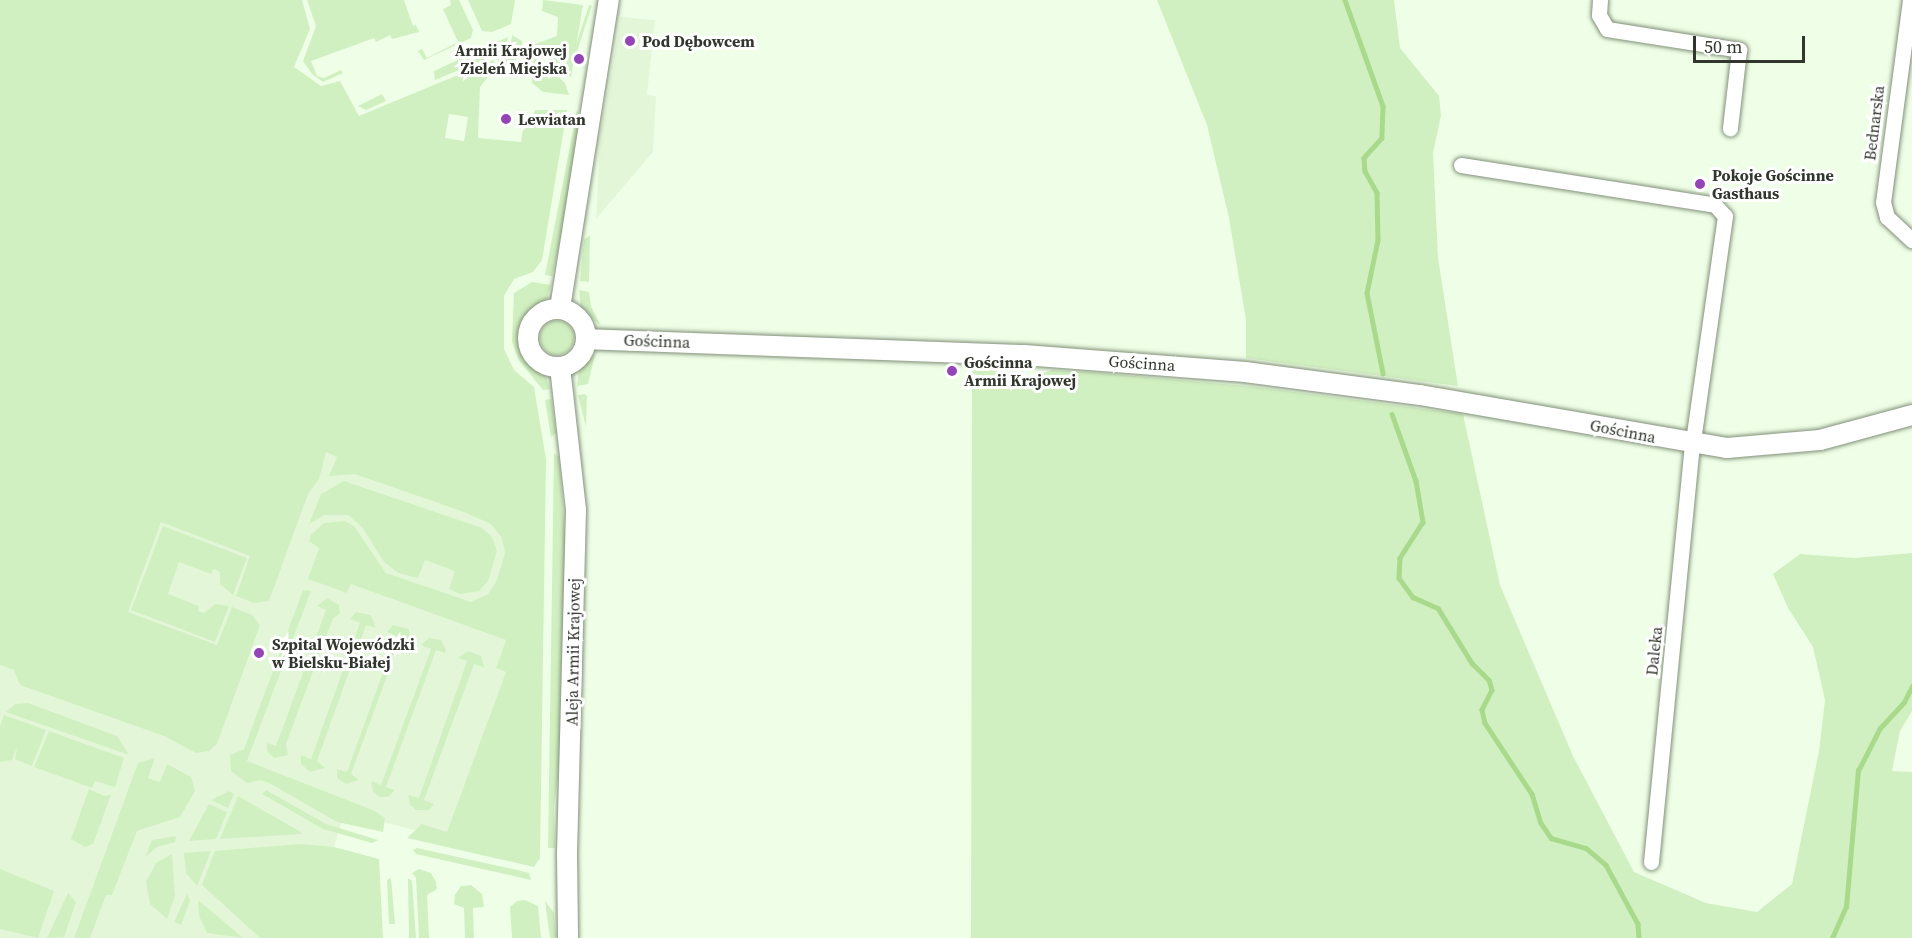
<!DOCTYPE html>
<meta charset="utf-8">
<style>
body{margin:0}
#map{position:relative;width:1912px;height:938px;overflow:hidden;background:#efffe7;font-family:"Source Serif 4",serif}
div>[style]{position:absolute}
[style*='--x']{left:calc(var(--x)*1px);top:calc(var(--y)*1px);width:calc(var(--w)*1px);rotate:calc(var(--a)*1deg)}
.built>*{inset:0;background:#e3f7d8}
.green>*{inset:0;background:#d1f0c1;transform-origin:0 0}
.round{border-radius:50%}
.stream>*{height:4.5px;margin:-2.25px;padding:0 2.25px;transform-origin:2.25px;border-radius:2.25px;background:#a9da8c}
.roads{filter:drop-shadow(0 0 2px #82907a) drop-shadow(0 0 2px #82907a)}
.minor>*{height:15px;margin:-7.5px;padding:0 7.5px;transform-origin:7.5px;border-radius:7.5px;background:#fff}
.tertiary>*{height:20px;margin:-10px;padding:0 10px;transform-origin:10px;border-radius:10px;background:#fff}
.tertiary>.ring{margin:-10px;padding:0;box-sizing:content-box;background:none;border:20px solid #fff;border-radius:50%}
.dots>*{width:16px;height:16px;translate:-50% -50%;box-sizing:border-box;border:3px solid #fff;border-radius:50%}
span{translate:-50% -50%;white-space:nowrap;text-align:center;line-height:1.15;-webkit-text-stroke:6px #fff;paint-order:stroke}
.poi-label{font-size:16px;color:#32372e;font-weight:700}
.left{translate:0 -50%;text-align:left}
.right{translate:-100% -50%;text-align:right}
.street-label{font-size:16px;color:#32372e}
.scale{position:absolute;left:1693px;top:36px;width:112px;height:27px;box-sizing:border-box;border:3px solid #32372e;border-top:0;padding-left:8px;font-size:18px;line-height:21px;white-space:nowrap;color:#32372e;-webkit-text-stroke:4px #fff;paint-order:stroke}
</style>
<div id="map">
<div class="built">
<div style="clip-path:polygon(621px 17px,655px 20px,647px 95px,656px 96px,653px 152px,596px 219px,600px 137px)"></div>
<div style="clip-path:polygon(0 331px,519px 498px,501px 853px,345px 812px,334px 847px,344px 882px,319px 938px,0 938px)"></div>
</div>
<div class="green">
<div style="clip-path:polygon(evenodd,0 0,302px 0,310px 29px,294px 67px,321px 86px,340px 81px,359px 116px,494px 60px,492px 72px,480px 87px,478px 138px,521px 142px,524px 122px,531px 121px,535px 110px,567px 110px,542px 260px,533px 272px,514px 279px,504px 296px,504px 349px,514px 370px,534px 387px,546px 459px,540px 858px,534px 867px,407px 838px,422px 824px,447px 832px,506px 672px,496px 668px,506px 640px,351px 584px,347px 593px,308px 579px,319px 548px,309px 541px,311px 535px,324px 523px,345px 521px,354px 526px,386px 573px,471px 602px,488px 594px,497px 580px,505px 553px,502px 538px,491px 524px,464px 512px,355px 474px,329px 476px,337px 457px,326px 452px,319px 479px,308px 494px,269px 601px,254px 603px,236px 596px,250px 556px,161px 522px,128px 612px,217px 645px,232px 607px,252px 615px,260px 625px,217px 744px,209px 751px,196px 753px,164px 736px,20px 685px,14px 670px,0 665px,0 0,449px 114px,468px 117px,464px 141px,445px 138px,449px 114px)"></div>
<div style="clip-path:polygon(307px 0,404px 0,413px 26px,416px 25px,419px 32px,392px 39px,390px 35px,376px 42px,374px 38px,311px 61px,317px 76px,324px 78px,341px 70px,343px 73px,323px 82px,312px 74px,303px 61px,316px 26px)"></div>
<div style="clip-path:polygon(450px 0,459px 0,473px 30px,471px 38px,424px 60px,418px 51px,422px 49px,427px 58px,458px 42px,443px 9px,451px 5px)"></div>
<div style="clip-path:polygon(468px 0,515px 0,511px 24px,492px 32px,482px 31px)"></div>
<div style="clip-path:polygon(543px 0,583px 5px,571px 77px,535px 49px,535px 44px,557px 36px,558px 17px,542px 11px)"></div>
<div style="clip-path:polygon(1157px 0,1394px 0,1400px 48px,1439px 96px,1441px 116px,1433px 153px,1438px 258px,1458px 386px,1246px 358px,1246px 320px,1229px 218px,1207px 125px)"></div>
<div style="left:589px;top:5px;width:3px;height:49px;rotate:18deg"></div>
<div style="clip-path:polygon(512px 35px,522px 41px,522px 52px,518px 59px,497px 70px,498px 59px,510px 52px)"></div>
<div style="clip-path:polygon(508px 37px,505px 51px,435px 80px,434px 71px)"></div>
<div style="clip-path:polygon(533px 53px,565px 83px,569px 95px,543px 92px,532px 83px)"></div>
<div style="clip-path:polygon(382px 94px,386px 101px,366px 110px,358px 106px)"></div>
<div style="clip-path:polygon(577px 110px,581px 119px,563px 229px,552px 276px,545px 275px)"></div>
<div style="clip-path:polygon(590px 235px,589px 282px,580px 281px,584px 240px)"></div>
<div style="clip-path:polygon(532px 282px,551px 285px,547px 298px,524px 320px,520px 335px,524px 354px,546px 377px,550px 389px,543px 390px,518px 359px,512px 341px,514px 293px)"></div>
<div style="clip-path:polygon(579px 290px,589px 292px,591px 306px,601px 326px,581px 309px)"></div>
<div class="round" style="left:540px;top:321px;width:34px;height:34px"></div>
<div style="clip-path:polygon(595px 355px,588px 384px,577px 386px,579px 370px)"></div>
<div style="clip-path:polygon(972px 367px,1001px 369px,1017px 383px,1052px 370px,1089px 372px,1257px 387px,1463px 414px,1500px 585px,1573px 756px,1634px 872px,1706px 903px,1757px 912px,1792px 884px,1819px 751px,1825px 700px,1813px 647px,1788px 608px,1773px 574px,1800px 554px,1854px 558px,1912px 553px,1912px 711px,1900px 731px,1892px 771px,1912px 772px,1912px 938px,971px 938px)"></div>
<div style="clip-path:polygon(585px 394px,587px 396px,586px 427px,578px 395px)"></div>
<div style="clip-path:polygon(551px 399px,556px 433px,551px 437px,545px 400px)"></div>
<div style="clip-path:polygon(554px 453px,559px 457px,566px 546px,563px 733px,554px 807px,555px 848px,548px 848px)"></div>
<div style="clip-path:polygon(344px 481px,482px 528px,492px 537px,497px 551px,488px 581px,479px 591px,460px 594px,449px 589px,455px 571px,425px 560px,418px 578px,398px 573px,383px 561px,363px 528px,348px 515px,325px 515px,309px 524px,321px 494px)"></div>
<div style="clip-path:polygon(163px 526px,247px 558px,233px 595px,220px 584px,220px 572px,214px 569px,211px 574px,179px 562px,168px 594px,199px 606px,198px 611px,204px 613px,215px 604px,229px 606px,215px 642px,131px 610px)"></div>
<div style="clip-path:polygon(303px 590px,311px 591px,247px 761px,375px 811px,385px 818px,383px 832px,337px 822px,271px 784px,261px 780px,247px 783px,231px 771px,230px 755px,244px 749px)"></div>
<div style="clip-path:polygon(327px 598px,339px 605px,340px 614px,333px 618px,286px 744px,288px 755px,274px 758px,267px 751px,267px 743px,276px 746px,326px 610px,317px 606px)"></div>
<div style="clip-path:polygon(356px 612px,371px 615px,376px 628px,366px 625px,317px 761px,325px 768px,310px 772px,301px 764px,301px 755px,311px 759px,360px 623px,350px 619px)"></div>
<div style="clip-path:polygon(393px 625px,409px 629px,410px 641px,401px 638px,351px 774px,359px 780px,346px 784px,337px 778px,337px 769px,347px 772px,396px 636px,387px 632px)"></div>
<div style="clip-path:polygon(429px 638px,441px 640px,446px 650px,445px 653px,436px 650px,386px 787px,395px 790px,388px 797px,380px 797px,373px 792px,371px 781px,381px 785px,431px 649px,421px 645px)"></div>
<div style="clip-path:polygon(468px 651px,481px 656px,484px 667px,474px 664px,424px 800px,434px 804px,429px 810px,416px 810px,410px 805px,408px 795px,419px 798px,467px 661px,458px 658px)"></div>
<div style="clip-path:polygon(28px 703px,117px 736px,129px 755px,6px 712px,15px 704px)"></div>
<div style="clip-path:polygon(4px 715px,46px 730px,32px 766px,15px 759px,17px 747px,12px 760px,0 762px,0 727px)"></div>
<div style="clip-path:polygon(49px 731px,124px 758px,115px 787px,95px 781px,92px 788px,34px 767px)"></div>
<div style="clip-path:polygon(155px 758px,148px 778px,160px 782px,167px 764px,191px 777px,195px 791px,180px 817px,137px 831px,112px 895px,106px 895px,90px 938px,74px 938px,138px 763px)"></div>
<div style="clip-path:polygon(89px 789px,104px 796px,111px 795px,93px 844px,85px 847px,71px 839px)"></div>
<div style="clip-path:polygon(266px 790px,326px 824px,378px 840px,372px 843px,323px 829px,262px 794px)"></div>
<div style="clip-path:polygon(229px 791px,234px 794px,228px 808px,211px 800px)"></div>
<div style="clip-path:polygon(238px 796px,301px 832px,301px 834px,220px 839px)"></div>
<div style="clip-path:polygon(209px 804px,227px 812px,216px 839px,189px 841px)"></div>
<div style="clip-path:polygon(176px 836px,175px 842px,157px 847px,145px 857px,152px 840px)"></div>
<div style="clip-path:polygon(300px 844px,334px 847px,379px 859px,383px 938px,260px 938px,202px 885px,215px 851px)"></div>
<div style="clip-path:polygon(417px 848px,517px 870px,529px 873px,531px 880px,416px 854px,413px 850px)"></div>
<div style="clip-path:polygon(211px 851px,197px 886px,186px 873px,184px 853px)"></div>
<div style="clip-path:polygon(172px 854px,175px 896px,167px 919px,150px 904px,146px 882px,156px 863px)"></div>
<div style="clip-path:polygon(0 869px,54px 891px,38px 938px,0 929px)"></div>
<div style="clip-path:polygon(419px 869px,431px 873px,436px 882px,437px 889px,427px 895px,429px 938px,419px 938px,416px 878px,412px 873px)"></div>
<div style="clip-path:polygon(391px 878px,395px 924px,389px 924px,387px 880px)"></div>
<div style="clip-path:polygon(408px 878px,412px 881px,416px 938px,409px 938px)"></div>
<div style="clip-path:polygon(471px 885px,482px 894px,484px 907px,473px 908px,474px 938px,465px 938px,464px 908px,454px 904px,455px 895px,461px 886px)"></div>
<div style="clip-path:polygon(68px 893px,76px 902px,64px 937px,47px 938px)"></div>
<div style="clip-path:polygon(187px 894px,190px 901px,181px 925px,174px 922px)"></div>
<div style="clip-path:polygon(198px 900px,222px 920px,243px 938px,207px 933px,199px 916px)"></div>
<div style="clip-path:polygon(525px 900px,538px 906px,541px 938px,512px 938px,510px 907px,517px 901px)"></div>
<div style="clip-path:polygon(545px 901px,554px 913px,556px 938px,550px 938px)"></div>
</div>
<div class="stream">
<div style="--x:1345;--y:0;--w:113;--a:70.3"></div>
<div style="--x:1383;--y:106;--w:32;--a:92"></div>
<div style="--x:1382;--y:138;--w:27;--a:132"></div>
<div style="--x:1364;--y:158;--w:13;--a:86"></div>
<div style="--x:1365;--y:171;--w:25;--a:61"></div>
<div style="--x:1377;--y:193;--w:47;--a:88.8"></div>
<div style="--x:1378;--y:240;--w:54;--a:101.7"></div>
<div style="--x:1367;--y:293;--w:82;--a:78.7"></div>
<div style="--x:1392;--y:414;--w:71;--a:70.3"></div>
<div style="--x:1416;--y:481;--w:42;--a:80.3"></div>
<div style="--x:1423;--y:522;--w:43;--a:122.6"></div>
<div style="--x:1400;--y:558;--w:20;--a:93"></div>
<div style="--x:1399;--y:578;--w:24;--a:54"></div>
<div style="--x:1413;--y:597;--w:27;--a:24"></div>
<div style="--x:1438;--y:608;--w:65;--a:58.3"></div>
<div style="--x:1472;--y:663;--w:24;--a:45"></div>
<div style="--x:1489;--y:680;--w:10;--a:73"></div>
<div style="--x:1492;--y:690;--w:22;--a:117"></div>
<div style="--x:1482;--y:710;--w:13;--a:77"></div>
<div style="--x:1485;--y:723;--w:85;--a:56.5"></div>
<div style="--x:1532;--y:794;--w:30;--a:73"></div>
<div style="--x:1541;--y:823;--w:18;--a:56"></div>
<div style="--x:1551;--y:838;--w:36;--a:16"></div>
<div style="--x:1586;--y:848;--w:26;--a:40"></div>
<div style="--x:1606;--y:865;--w:67;--a:61.5"></div>
<div style="--x:1638;--y:924;--w:14;--a:86"></div>
<div style="--x:1832;--y:938;--w:34;--a:-66"></div>
<div style="--x:1846;--y:907;--w:137;--a:-85"></div>
<div style="--x:1858;--y:771;--w:48;--a:-62.9"></div>
<div style="--x:1880;--y:728;--w:35;--a:-47"></div>
<div style="--x:1904;--y:702;--w:18;--a:-63"></div>
</div>
<div class="roads">
<div class="minor">
<div style="--x:1600;--y:0;--w:15;--a:94"></div>
<div style="--x:1599;--y:15;--w:16;--a:60"></div>
<div style="--x:1607;--y:29;--w:134;--a:9"></div>
<div style="--x:1739;--y:50;--w:79;--a:96.6"></div>
<div style="--x:1910;--y:0;--w:204;--a:97.6"></div>
<div style="--x:1883;--y:202;--w:16;--a:75"></div>
<div style="--x:1887;--y:217;--w:34;--a:43"></div>
<div style="--x:1461;--y:165;--w:257;--a:8.9"></div>
<div style="--x:1715;--y:205;--w:15;--a:48"></div>
<div style="--x:1725;--y:216;--w:240;--a:98.1"></div>
<div style="--x:1691;--y:454;--w:410;--a:95.6"></div>
</div>
<div class="tertiary">
<div style="--x:560;--y:308;--w:312;--a:-81"></div>
<div class="ring" style="left:528px;top:309px;width:38px;height:38px"></div>
<div style="--x:586;--y:339;--w:438;--a:2.1"></div>
<div style="--x:1024;--y:355;--w:222;--a:4.4"></div>
<div style="--x:1245;--y:372;--w:177;--a:7.5"></div>
<div style="--x:1420;--y:395;--w:312;--a:9.8"></div>
<div style="--x:1727;--y:448;--w:93;--a:-4.9"></div>
<div style="--x:1820;--y:440;--w:95;--a:-15.2"></div>
<div style="--x:560;--y:367;--w:144;--a:83.6"></div>
<div style="--x:576;--y:510;--w:343;--a:91.5"></div>
<div style="--x:567;--y:853;--w:85;--a:89.3"></div>
</div>
</div>
<div class="dots">
<div style="left:630px;top:41px;background:#9344b5"></div>
<div style="left:579px;top:59px;background:#9344b5"></div>
<div style="left:506px;top:119px;background:#9344b5"></div>
<div style="left:1700px;top:184px;background:#9344b5"></div>
<div style="left:952px;top:371px;background:#9344b5"></div>
<div style="left:259px;top:653px;background:#9344b5"></div>
</div>
<div class="poi-label">
<span class="left" style="left:642px;top:41px">Pod Dębowcem</span>
<span class="right" style="left:567px;top:59px">Armii Krajowej<br>Zieleń Miejska</span>
<span class="left" style="left:518px;top:119px">Lewiatan</span>
<span class="left" style="left:1712px;top:184px">Pokoje Gościnne<br>Gasthaus</span>
<span class="left" style="left:964px;top:371px">Gościnna<br>Armii Krajowej</span>
<span class="left" style="left:272px;top:653px">Szpital Wojewódzki<br>w Bielsku-Białej</span>
</div>
<div class="street-label">
<span style="left:1874px;top:123px;rotate:-83deg">Bednarska</span>
<span style="left:657px;top:341px;rotate:2deg">Gościnna</span>
<span style="left:1142px;top:363px;rotate:4deg">Gościnna</span>
<span style="left:1623px;top:431px;rotate:11deg">Gościnna</span>
<span style="left:1654px;top:651px;rotate:-84deg">Daleka</span>
<span style="left:573px;top:652px;rotate:-89deg">Aleja Armii Krajowej</span>
</div>
<div class="scale">50 m</div>
</div>
